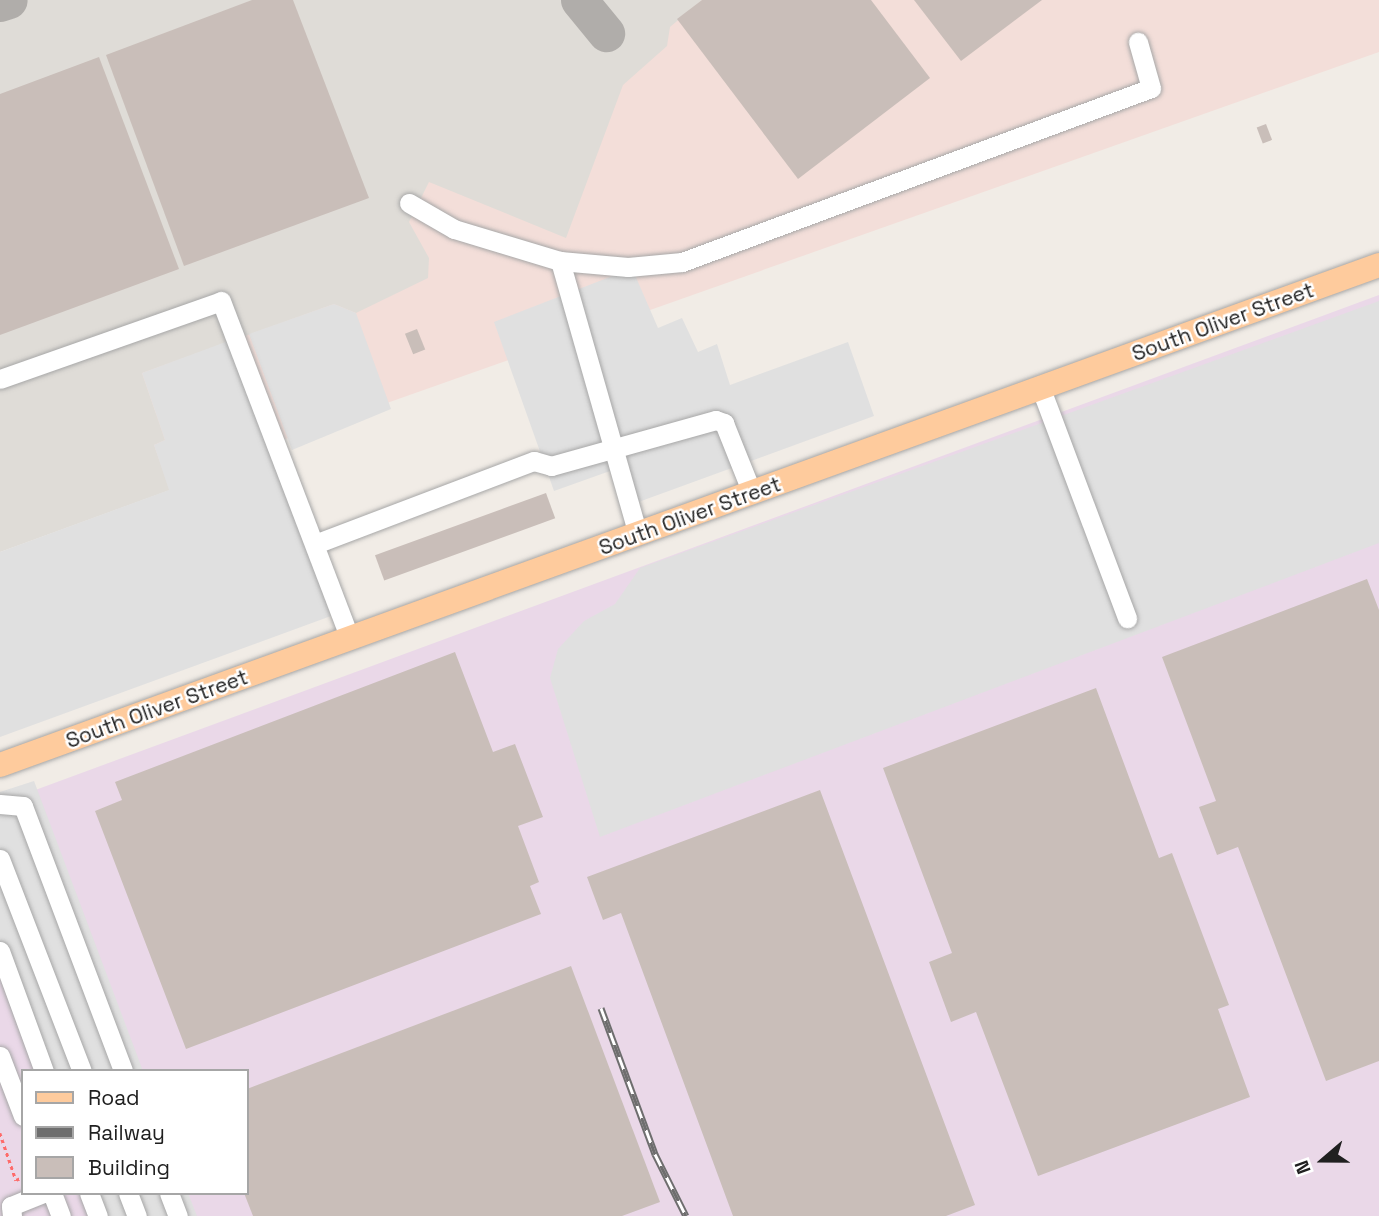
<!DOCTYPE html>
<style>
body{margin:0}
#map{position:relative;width:1379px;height:1216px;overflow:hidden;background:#f1ece6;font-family:"Space Grotesk",sans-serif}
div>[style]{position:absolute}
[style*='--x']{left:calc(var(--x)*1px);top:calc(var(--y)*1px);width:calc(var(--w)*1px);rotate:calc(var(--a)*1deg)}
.industrial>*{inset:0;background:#ead8e8}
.military>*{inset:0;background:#f3ded9}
.airport>*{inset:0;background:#dfdcd7}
.parking>*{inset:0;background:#e0e0e0}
.taxiway>*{height:37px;margin:-18.5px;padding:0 18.5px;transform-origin:18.5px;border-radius:18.5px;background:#b0adaa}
.building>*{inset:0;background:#c9beb9;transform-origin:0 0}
.path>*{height:2.5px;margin-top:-1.25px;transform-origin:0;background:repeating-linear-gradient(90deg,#fe6b6a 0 3.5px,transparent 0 7px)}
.roads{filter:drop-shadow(0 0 2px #a7a7a7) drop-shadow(0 0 2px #a7a7a7)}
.minor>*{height:19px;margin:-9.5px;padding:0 9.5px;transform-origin:9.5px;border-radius:9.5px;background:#fff}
.major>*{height:24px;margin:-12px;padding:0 12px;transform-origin:12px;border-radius:12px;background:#fecb9d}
.rail>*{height:7px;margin-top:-3.5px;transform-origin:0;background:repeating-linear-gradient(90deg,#fff 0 13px,#6e6e6e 0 26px);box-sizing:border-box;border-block:2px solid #6e6e6e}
span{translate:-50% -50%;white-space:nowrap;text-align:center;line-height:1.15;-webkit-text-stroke:5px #fff;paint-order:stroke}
.street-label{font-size:21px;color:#202020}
.legend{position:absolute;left:21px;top:1069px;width:228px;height:126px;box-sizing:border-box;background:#fff;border:2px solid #a6a6a6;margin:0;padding:9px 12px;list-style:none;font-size:21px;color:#202020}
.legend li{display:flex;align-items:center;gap:14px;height:35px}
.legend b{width:35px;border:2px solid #a6a6a6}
.north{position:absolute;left:1288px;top:1125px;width:70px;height:70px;-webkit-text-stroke:5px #fff;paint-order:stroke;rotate:250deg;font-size:19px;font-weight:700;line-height:28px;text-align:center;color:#202020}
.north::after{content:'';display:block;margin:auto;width:24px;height:32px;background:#202020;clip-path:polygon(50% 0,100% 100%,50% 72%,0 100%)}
</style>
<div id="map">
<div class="industrial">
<div style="clip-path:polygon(evenodd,1379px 295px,1379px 1216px,0 1216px,0 803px,1379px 295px,23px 1071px,247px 1071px,247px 1193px,23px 1193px,23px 1071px)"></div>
</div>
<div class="military">
<div style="clip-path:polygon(0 0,1379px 0,1379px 52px,0 540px)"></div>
</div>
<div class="airport">
<div style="clip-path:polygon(0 0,702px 0,670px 27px,667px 46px,623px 85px,566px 238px,429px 182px,409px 222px,429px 258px,428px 278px,356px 313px,334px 304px,142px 373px,165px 440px,154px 445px,170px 490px,0 552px)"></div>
</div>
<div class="parking">
<div style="clip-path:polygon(615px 275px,635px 275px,658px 328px,682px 318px,698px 352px,717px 344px,730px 385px,848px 342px,874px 416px,622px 508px,610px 471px,554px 491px,494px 322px)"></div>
<div style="clip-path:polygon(1379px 301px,1379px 543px,600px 837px,550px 678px,558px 649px,584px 621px,615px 604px,640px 568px)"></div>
<div style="clip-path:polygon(334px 304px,356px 313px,391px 409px,292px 450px,249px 334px)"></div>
<div style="clip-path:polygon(231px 340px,331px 616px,0 737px,0 552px,169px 490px,154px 445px,165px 440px,142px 373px)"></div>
<div style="clip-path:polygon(34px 781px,143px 1071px,40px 1071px,0 965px,0 792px)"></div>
<div style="clip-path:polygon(85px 1193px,188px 1193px,197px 1216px,94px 1216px)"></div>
</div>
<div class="taxiway">
<div style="--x:579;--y:0;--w:43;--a:50.7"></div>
<div style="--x:0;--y:3;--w:9;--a:-18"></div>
</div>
<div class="building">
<div style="clip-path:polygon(252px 0,293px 0,369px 198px,184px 266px,106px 55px)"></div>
<div style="clip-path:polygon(702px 0,871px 0,930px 78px,798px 179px,677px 19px)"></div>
<div style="clip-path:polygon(914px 0,1042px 0,961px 61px)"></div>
<div style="clip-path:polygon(99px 57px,179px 269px,0 335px,0 94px)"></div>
<div style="left:1266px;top:124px;width:17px;height:10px;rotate:69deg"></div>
<div style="left:417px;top:329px;width:22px;height:13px;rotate:68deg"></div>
<div style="left:546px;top:493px;width:27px;height:182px;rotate:70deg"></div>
<div style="clip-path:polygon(1367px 579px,1379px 610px,1379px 1061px,1326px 1081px,1238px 847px,1217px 855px,1199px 807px,1216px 801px,1162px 657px)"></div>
<div style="clip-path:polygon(455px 652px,493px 752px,515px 744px,543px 817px,518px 826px,539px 882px,530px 886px,541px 914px,186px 1049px,95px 811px,122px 800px,115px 782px)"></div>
<div style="clip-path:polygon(1096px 688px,1159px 858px,1172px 853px,1229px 1005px,1218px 1009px,1250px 1097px,1038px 1176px,976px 1012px,951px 1022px,929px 962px,952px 953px,883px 768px)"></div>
<div style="clip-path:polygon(820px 790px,975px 1205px,946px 1216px,733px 1216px,621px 913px,603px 920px,587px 877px)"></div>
<div style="clip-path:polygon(571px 966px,660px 1202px,622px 1216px,253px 1216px,244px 1193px,247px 1089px)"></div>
</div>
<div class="path">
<div style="--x:0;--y:1133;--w:50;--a:71.2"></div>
<div style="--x:16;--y:1180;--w:8;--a:-23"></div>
</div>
<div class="roads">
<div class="minor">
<div style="--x:409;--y:203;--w:52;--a:30"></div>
<div style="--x:454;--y:229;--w:111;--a:16.8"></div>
<div style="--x:560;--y:261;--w:68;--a:5"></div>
<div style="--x:628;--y:267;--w:54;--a:-5.3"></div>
<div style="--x:682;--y:262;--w:500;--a:-20.35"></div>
<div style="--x:1151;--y:88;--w:48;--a:-105.8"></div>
<div style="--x:560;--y:261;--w:284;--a:74.1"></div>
<div style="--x:0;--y:379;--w:234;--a:-19.4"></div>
<div style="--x:221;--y:301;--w:362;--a:69.1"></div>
<div style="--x:1041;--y:389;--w:245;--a:69.4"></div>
<div style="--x:315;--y:544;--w:234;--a:-20.8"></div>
<div style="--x:534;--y:461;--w:18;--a:16"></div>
<div style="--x:551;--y:466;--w:171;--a:-15.6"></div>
<div style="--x:716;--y:420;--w:9;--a:21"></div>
<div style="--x:724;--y:423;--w:75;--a:68.2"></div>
<div style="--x:0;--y:804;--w:23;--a:5"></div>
<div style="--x:23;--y:806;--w:283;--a:69.3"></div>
<div style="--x:0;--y:859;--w:227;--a:68.9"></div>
<div style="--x:0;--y:951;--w:128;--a:69.9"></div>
<div style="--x:0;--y:1056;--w:64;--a:69"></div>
<div style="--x:52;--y:1193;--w:25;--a:69"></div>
<div style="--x:89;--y:1193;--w:25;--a:69"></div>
<div style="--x:128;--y:1193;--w:25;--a:69"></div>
<div style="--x:169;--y:1193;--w:25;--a:69"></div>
<div style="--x:12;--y:1216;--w:10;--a:-96"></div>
<div style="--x:11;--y:1206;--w:35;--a:-22"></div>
</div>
<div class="major">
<div style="--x:0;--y:765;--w:1467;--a:-19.93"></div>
</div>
</div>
<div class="rail">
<div style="--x:601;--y:1008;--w:156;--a:69.7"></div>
<div style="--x:655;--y:1154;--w:69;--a:63.4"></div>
</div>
<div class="street-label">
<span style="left:1223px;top:322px;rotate:-20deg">South Oliver Street</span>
<span style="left:690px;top:516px;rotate:-20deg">South Oliver Street</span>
<span style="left:157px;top:709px;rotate:-20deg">South Oliver Street</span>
</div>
<ul class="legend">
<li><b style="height:9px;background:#fecb9d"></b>Road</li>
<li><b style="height:9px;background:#6e6e6e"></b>Railway</li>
<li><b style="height:19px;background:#c9beb9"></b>Building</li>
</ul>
<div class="north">N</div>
</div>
